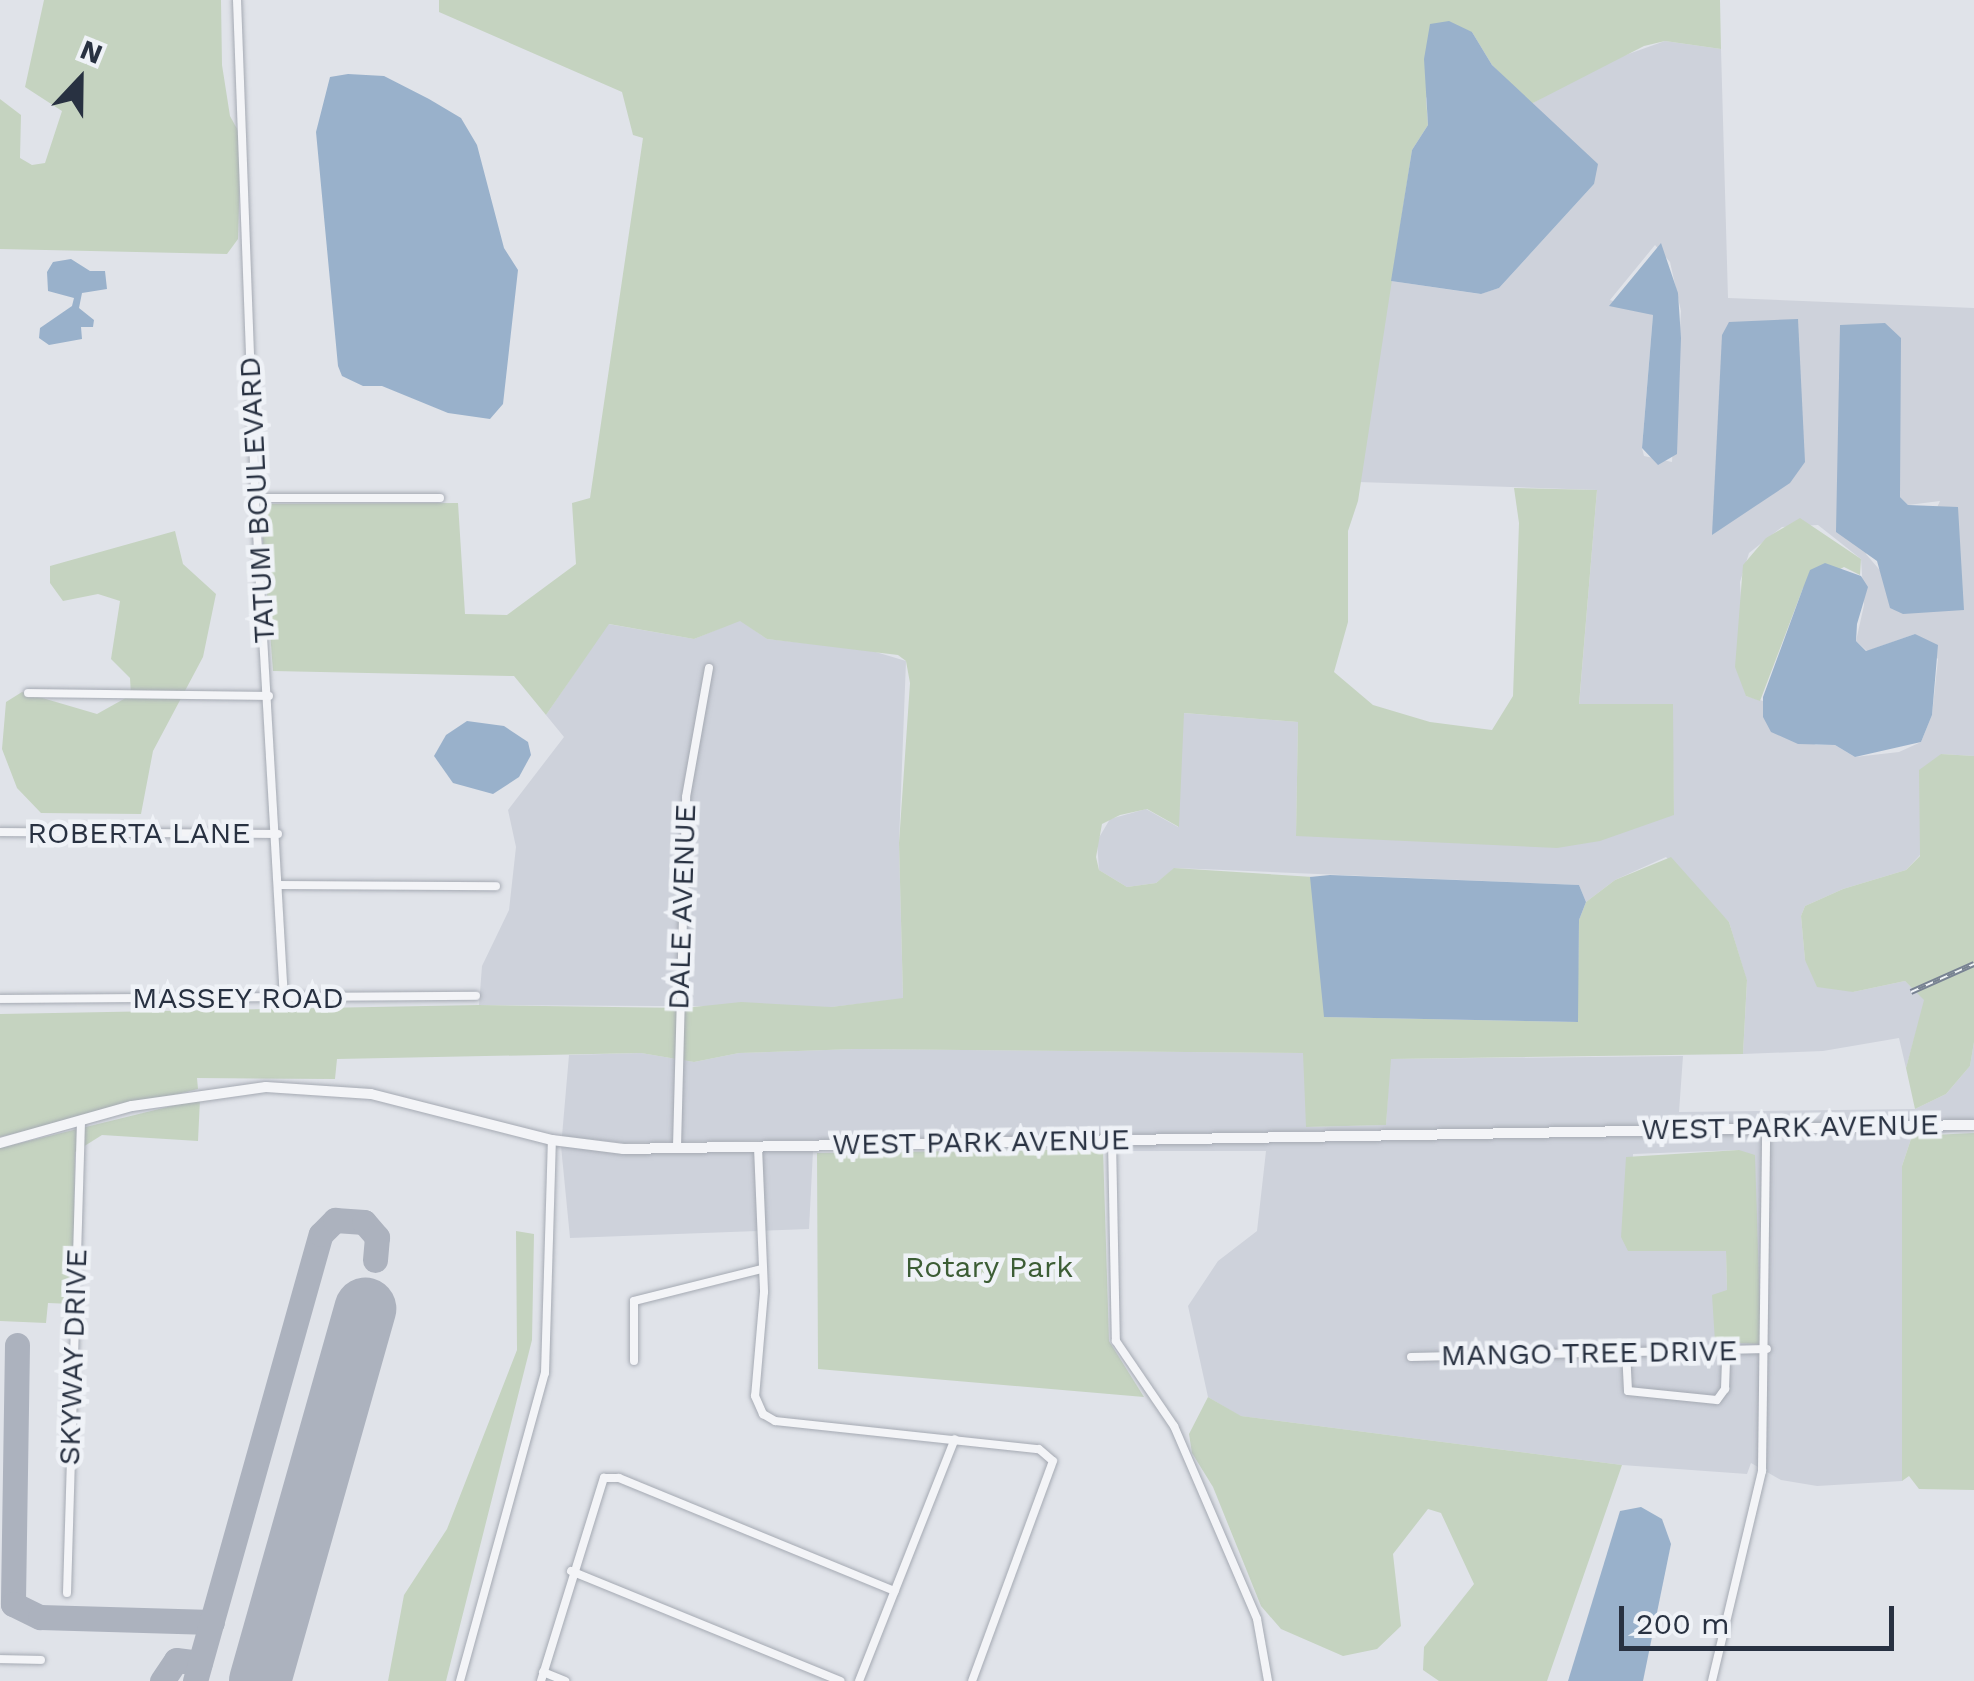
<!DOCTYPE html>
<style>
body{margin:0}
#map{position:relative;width:1974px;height:1681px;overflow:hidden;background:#e0e3e9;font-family:"Work Sans",sans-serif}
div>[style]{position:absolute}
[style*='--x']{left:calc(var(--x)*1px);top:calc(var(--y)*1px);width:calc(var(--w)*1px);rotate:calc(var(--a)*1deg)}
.built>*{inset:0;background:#ced2db}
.green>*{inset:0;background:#c5d3c0}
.water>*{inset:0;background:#99b1cb}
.taxiway>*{height:25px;margin:-12.5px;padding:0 12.5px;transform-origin:12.5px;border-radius:12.5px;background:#acb2be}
.runway>*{height:62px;margin:-31px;padding:0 31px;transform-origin:31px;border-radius:31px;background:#acb2be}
.roads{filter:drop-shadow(0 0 2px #a5aab3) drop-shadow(0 0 2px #a5aab3)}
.minor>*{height:8px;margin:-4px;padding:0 4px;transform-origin:4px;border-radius:4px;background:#f3f4f7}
.tertiary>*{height:10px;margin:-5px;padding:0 5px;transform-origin:5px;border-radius:5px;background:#f3f4f7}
.rail>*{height:6px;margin-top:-3px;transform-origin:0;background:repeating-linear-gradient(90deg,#eff2f7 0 8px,#788293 0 16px);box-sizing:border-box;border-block:2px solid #788293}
span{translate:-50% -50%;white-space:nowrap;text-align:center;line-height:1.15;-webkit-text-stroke:9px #eff2f7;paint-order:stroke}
.street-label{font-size:30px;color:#283141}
.park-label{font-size:30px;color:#3c5d35}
.north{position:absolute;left:30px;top:30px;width:100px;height:100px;-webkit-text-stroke:8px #eff2f7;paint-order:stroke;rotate:22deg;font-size:28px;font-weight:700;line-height:40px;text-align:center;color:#283141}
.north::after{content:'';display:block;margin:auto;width:35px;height:45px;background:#283141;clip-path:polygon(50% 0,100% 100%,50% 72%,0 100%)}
.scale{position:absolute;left:1619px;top:1606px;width:275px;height:45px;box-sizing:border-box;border:5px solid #283141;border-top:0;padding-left:12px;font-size:30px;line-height:35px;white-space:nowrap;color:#283141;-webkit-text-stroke:8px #eff2f7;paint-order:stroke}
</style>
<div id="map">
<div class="built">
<div style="clip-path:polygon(evenodd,1665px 41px,1721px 49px,1728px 298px,1974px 308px,1974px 756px,1941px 754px,1920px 816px,1920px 855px,1906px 870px,1843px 889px,1805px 906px,1801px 916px,1805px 960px,1853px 992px,1905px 981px,1925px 1000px,1906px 1068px,1899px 1038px,1823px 1051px,1743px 1054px,1747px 981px,1729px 922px,1666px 857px,1615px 880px,1586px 902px,1579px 885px,1175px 868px,1156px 883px,1127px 887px,1099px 870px,1097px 841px,1110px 819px,1146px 809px,1178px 827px,1183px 713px,1298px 722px,1296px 836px,1674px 815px,1672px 704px,1579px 705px,1597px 490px,1358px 482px,1391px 281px,1480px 294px,1499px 288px,1594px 184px,1531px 104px,1603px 63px,1665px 41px,1655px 245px,1670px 262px,1681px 311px,1672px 462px,1644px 456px,1642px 448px,1653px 315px,1610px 300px,1655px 245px,1665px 41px,1898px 475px,1900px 497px,1908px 505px,1940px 501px,1891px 608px,1884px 575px,1866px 554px,1898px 475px,1665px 41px,1818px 525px,1861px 559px,1864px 605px,1856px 641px,1867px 651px,1915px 634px,1938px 659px,1932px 715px,1921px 742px,1899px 752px,1855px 757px,1835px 745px,1816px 745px,1763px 717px,1763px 701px,1746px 696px,1740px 582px,1749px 553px,1782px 527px,1818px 525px)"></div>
<div style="clip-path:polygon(740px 620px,767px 639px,869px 650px,906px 661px,899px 843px,903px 999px,831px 1007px,479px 1005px,482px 966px,509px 910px,516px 847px,508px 810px,564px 737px,546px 715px,608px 624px,694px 639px)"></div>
<div style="clip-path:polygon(1974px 1042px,1974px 1120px,624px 1143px,562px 1136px,569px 1055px,641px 1053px,694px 1062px,739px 1053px,855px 1049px,1304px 1053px,1307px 1127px,1386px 1125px,1390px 1059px,1683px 1056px,1679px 1112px,1915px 1109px,1946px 1094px,1970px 1066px)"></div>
<div style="clip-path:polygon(evenodd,1974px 1130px,1912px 1136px,1902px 1166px,1902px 1481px,1817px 1486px,1781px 1480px,1751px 1463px,1747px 1474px,1622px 1465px,1240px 1416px,1208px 1397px,1188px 1306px,1218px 1261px,1257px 1231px,1266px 1151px,1107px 1151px,1104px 1145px,1974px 1130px,1739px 1150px,1761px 1344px,1727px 1290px,1726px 1251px,1628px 1250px,1633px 1154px,1739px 1150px)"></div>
<div style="clip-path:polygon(561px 1146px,813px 1151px,809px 1229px,570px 1238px)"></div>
</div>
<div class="green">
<div style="clip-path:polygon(44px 0,221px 0,222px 65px,230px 116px,241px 136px,238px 239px,227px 254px,0 249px,0 99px,21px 115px,20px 158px,32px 165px,45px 163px,62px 111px,25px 87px)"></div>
<div style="clip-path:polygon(439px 0,1720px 0,1721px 49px,1665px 41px,1644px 46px,1531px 104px,1492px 65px,1472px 32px,1426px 98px,1428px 125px,1412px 150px,1358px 501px,1348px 531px,1348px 622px,1334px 672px,1373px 705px,1430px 722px,1492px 730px,1513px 696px,1519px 523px,1514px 488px,1597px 490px,1579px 704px,1673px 704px,1674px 815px,1600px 841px,1557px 848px,1296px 836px,1298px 722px,1184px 713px,1179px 827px,1147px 809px,1120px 815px,1102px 824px,1096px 857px,1099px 870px,1127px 887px,1156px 883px,1174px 868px,1313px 877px,1325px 1017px,1577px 1022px,1579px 920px,1586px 902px,1615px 880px,1671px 857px,1729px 922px,1747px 980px,1743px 1054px,1391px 1059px,1386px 1125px,1306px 1127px,1303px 1053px,855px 1049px,739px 1053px,694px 1062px,641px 1053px,337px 1059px,335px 1079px,197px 1078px,198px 1089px,0 1137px,0 1014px,479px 1005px,684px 1008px,741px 1002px,831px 1007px,903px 998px,899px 843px,910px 683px,906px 661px,898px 655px,767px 639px,740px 621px,694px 639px,609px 624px,546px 715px,514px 676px,273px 671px,260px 504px,458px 503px,465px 614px,507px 615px,576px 564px,572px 503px,590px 498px,643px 138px,633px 135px,622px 92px,439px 12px)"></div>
<div style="clip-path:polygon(1800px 518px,1861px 559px,1860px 575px,1844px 567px,1803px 588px,1760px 701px,1746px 696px,1735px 667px,1743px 565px,1766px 538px)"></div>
<div style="clip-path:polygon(175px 531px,183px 564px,216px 594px,203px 657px,153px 751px,141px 814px,41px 813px,17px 788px,2px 749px,6px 702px,22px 692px,97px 714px,131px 695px,130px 678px,111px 659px,120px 601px,98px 594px,63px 601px,50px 583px,50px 566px)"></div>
<div style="clip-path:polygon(1941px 754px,1974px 756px,1974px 1042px,1970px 1066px,1946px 1094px,1915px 1109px,1906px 1068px,1924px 1000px,1905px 981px,1853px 992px,1817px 987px,1805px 960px,1801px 916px,1805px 906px,1843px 889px,1906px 870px,1920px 856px,1919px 770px)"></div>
<div style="clip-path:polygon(200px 1099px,198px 1141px,102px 1135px,75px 1152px,73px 1304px,48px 1303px,46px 1323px,0 1321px,0 1148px)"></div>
<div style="clip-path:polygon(1974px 1133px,1974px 1490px,1919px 1489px,1909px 1476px,1902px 1481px,1902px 1166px,1912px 1136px)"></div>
<div style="clip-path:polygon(1103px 1149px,1109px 1341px,1144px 1397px,818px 1369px,817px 1153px)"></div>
<div style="clip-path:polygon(1739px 1150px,1755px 1155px,1761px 1344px,1715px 1342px,1712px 1295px,1727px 1290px,1726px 1251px,1628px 1251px,1621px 1237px,1626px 1157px)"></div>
<div style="clip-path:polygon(516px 1231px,534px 1234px,532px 1340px,446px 1681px,388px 1681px,404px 1595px,447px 1529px,517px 1350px)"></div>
<div style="clip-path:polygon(1208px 1397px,1241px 1416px,1622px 1465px,1547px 1681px,1439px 1681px,1423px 1670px,1424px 1647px,1474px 1584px,1441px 1513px,1428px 1509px,1393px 1554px,1401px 1626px,1377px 1649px,1343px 1656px,1281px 1629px,1261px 1606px,1213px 1487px,1192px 1453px,1189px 1434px)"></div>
</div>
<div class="water">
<div style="clip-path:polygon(1449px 21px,1472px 32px,1492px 65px,1598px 164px,1594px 184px,1499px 288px,1481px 294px,1391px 281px,1412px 150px,1428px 125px,1424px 59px,1430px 24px)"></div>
<div style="clip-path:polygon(348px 74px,384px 76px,429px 99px,461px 118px,477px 145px,504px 248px,518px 270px,503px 404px,490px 419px,448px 413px,382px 386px,363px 386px,342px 376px,338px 366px,316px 132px,330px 77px)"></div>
<div style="clip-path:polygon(1661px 243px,1678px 293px,1681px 338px,1677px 454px,1658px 465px,1642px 448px,1653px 315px,1609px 306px)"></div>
<div style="clip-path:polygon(71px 259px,90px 271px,105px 271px,107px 289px,82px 293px,79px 308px,94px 320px,93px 327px,81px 327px,82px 339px,49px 345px,39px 338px,40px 328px,72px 306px,74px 298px,48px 291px,47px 272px,53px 262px)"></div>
<div style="clip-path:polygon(1798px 319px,1805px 462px,1790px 483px,1712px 535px,1722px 335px,1729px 322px)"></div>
<div style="clip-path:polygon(1885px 323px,1901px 338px,1900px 497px,1908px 505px,1958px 507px,1964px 610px,1903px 614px,1890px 608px,1877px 561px,1836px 532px,1840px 325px)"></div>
<div style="clip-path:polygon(1825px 563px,1861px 576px,1868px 587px,1857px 624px,1856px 641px,1866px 651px,1915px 634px,1938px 645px,1932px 715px,1921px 742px,1855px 757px,1835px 745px,1798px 744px,1771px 732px,1763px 717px,1763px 697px,1803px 588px,1810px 570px)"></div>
<div style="clip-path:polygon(467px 721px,504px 726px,528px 742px,531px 755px,519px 777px,493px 794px,453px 783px,434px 756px,446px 735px)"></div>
<div style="clip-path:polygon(1330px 875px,1579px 885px,1586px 902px,1579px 920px,1578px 1022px,1324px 1017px,1310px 877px)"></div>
<div style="clip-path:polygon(1641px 1507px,1662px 1519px,1671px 1544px,1643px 1681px,1568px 1681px,1620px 1511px)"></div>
</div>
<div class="taxiway">
<div style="--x:17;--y:1345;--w:259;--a:90.9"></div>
<div style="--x:13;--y:1604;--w:30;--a:26"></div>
<div style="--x:40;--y:1617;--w:172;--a:1.7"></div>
<div style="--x:162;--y:1681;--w:25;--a:-56"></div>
<div style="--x:176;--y:1660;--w:24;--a:7"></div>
<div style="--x:195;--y:1681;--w:464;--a:-74.3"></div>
<div style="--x:321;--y:1234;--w:20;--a:-45"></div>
<div style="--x:335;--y:1220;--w:29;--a:4"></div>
<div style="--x:364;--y:1222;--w:20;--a:49"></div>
<div style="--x:377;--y:1237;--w:23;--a:95"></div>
</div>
<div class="runway">
<div style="--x:260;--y:1681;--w:387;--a:-74.2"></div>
</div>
<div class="roads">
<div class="minor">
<div style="--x:237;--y:0;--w:498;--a:87.9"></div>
<div style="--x:255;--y:498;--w:503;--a:86.69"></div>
<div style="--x:255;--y:498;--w:185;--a:0"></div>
<div style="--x:28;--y:693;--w:241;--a:0.7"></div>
<div style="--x:0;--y:832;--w:278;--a:0.4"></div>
<div style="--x:281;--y:885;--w:215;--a:0.3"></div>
<div style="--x:0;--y:999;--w:476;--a:-0.4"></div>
<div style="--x:1112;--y:1140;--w:201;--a:88.9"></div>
<div style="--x:1116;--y:1341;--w:103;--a:55.7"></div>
<div style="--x:1174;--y:1426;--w:210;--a:66.7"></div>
<div style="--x:1257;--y:1619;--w:63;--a:79.9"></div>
<div style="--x:677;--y:1147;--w:350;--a:-88.5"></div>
<div style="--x:686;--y:797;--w:131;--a:-79.9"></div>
<div style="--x:758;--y:1147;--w:145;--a:87.6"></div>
<div style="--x:764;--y:1292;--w:104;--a:94.9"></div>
<div style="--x:755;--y:1396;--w:20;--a:66"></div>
<div style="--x:763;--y:1414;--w:14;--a:30"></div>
<div style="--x:775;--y:1421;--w:265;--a:6.1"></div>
<div style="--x:1039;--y:1449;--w:18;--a:41"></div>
<div style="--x:1053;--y:1461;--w:234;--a:110.2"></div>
<div style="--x:1626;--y:1350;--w:41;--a:87.2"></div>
<div style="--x:1628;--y:1391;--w:89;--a:5.8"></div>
<div style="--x:1717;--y:1400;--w:14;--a:-54"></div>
<div style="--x:1725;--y:1389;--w:38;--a:-88"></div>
<div style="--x:1411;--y:1357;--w:356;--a:-1.3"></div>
<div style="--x:634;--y:1361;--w:60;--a:-90"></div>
<div style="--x:634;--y:1301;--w:131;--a:-14.1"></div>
<div style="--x:571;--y:1571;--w:291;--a:22.2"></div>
<div style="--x:67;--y:1593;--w:471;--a:-88.3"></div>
<div style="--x:0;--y:1659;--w:41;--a:1.4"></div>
<div style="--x:543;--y:1672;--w:24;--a:22"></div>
<div style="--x:460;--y:1681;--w:320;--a:-74.6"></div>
<div style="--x:545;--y:1373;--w:233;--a:-88.3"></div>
<div style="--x:541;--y:1681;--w:213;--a:-72.8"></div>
<div style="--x:604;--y:1478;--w:15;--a:0"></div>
<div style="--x:619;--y:1478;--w:298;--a:22.3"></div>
<div style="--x:859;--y:1681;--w:260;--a:-68.4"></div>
<div style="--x:1712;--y:1681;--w:216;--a:-76.6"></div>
<div style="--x:1762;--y:1471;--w:344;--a:-89.3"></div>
</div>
<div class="tertiary">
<div style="--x:0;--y:1143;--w:137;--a:-15.7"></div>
<div style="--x:132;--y:1106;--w:135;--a:-8.1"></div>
<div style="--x:266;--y:1087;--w:105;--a:3.8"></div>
<div style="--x:371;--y:1094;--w:187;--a:14.3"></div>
<div style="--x:552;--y:1140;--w:72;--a:7.2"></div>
<div style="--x:623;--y:1149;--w:1351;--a:-1.02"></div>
</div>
</div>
<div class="rail">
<div style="--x:1911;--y:992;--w:69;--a:-24"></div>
</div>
<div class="street-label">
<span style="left:257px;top:500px;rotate:-93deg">TATUM BOULEVARD</span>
<span style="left:139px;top:833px">ROBERTA LANE</span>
<span style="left:682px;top:907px;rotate:-88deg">DALE AVENUE</span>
<span style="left:238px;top:998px">MASSEY ROAD</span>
<span style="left:1790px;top:1127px;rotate:-1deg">WEST PARK AVENUE</span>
<span style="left:981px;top:1142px;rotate:-1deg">WEST PARK AVENUE</span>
<span style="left:1589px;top:1353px;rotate:-1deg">MANGO TREE DRIVE</span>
<span style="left:73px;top:1357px;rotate:-88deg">SKYWAY DRIVE</span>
</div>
<div class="park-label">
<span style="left:989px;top:1267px">Rotary Park</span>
</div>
<div class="north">N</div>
<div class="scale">200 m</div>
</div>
